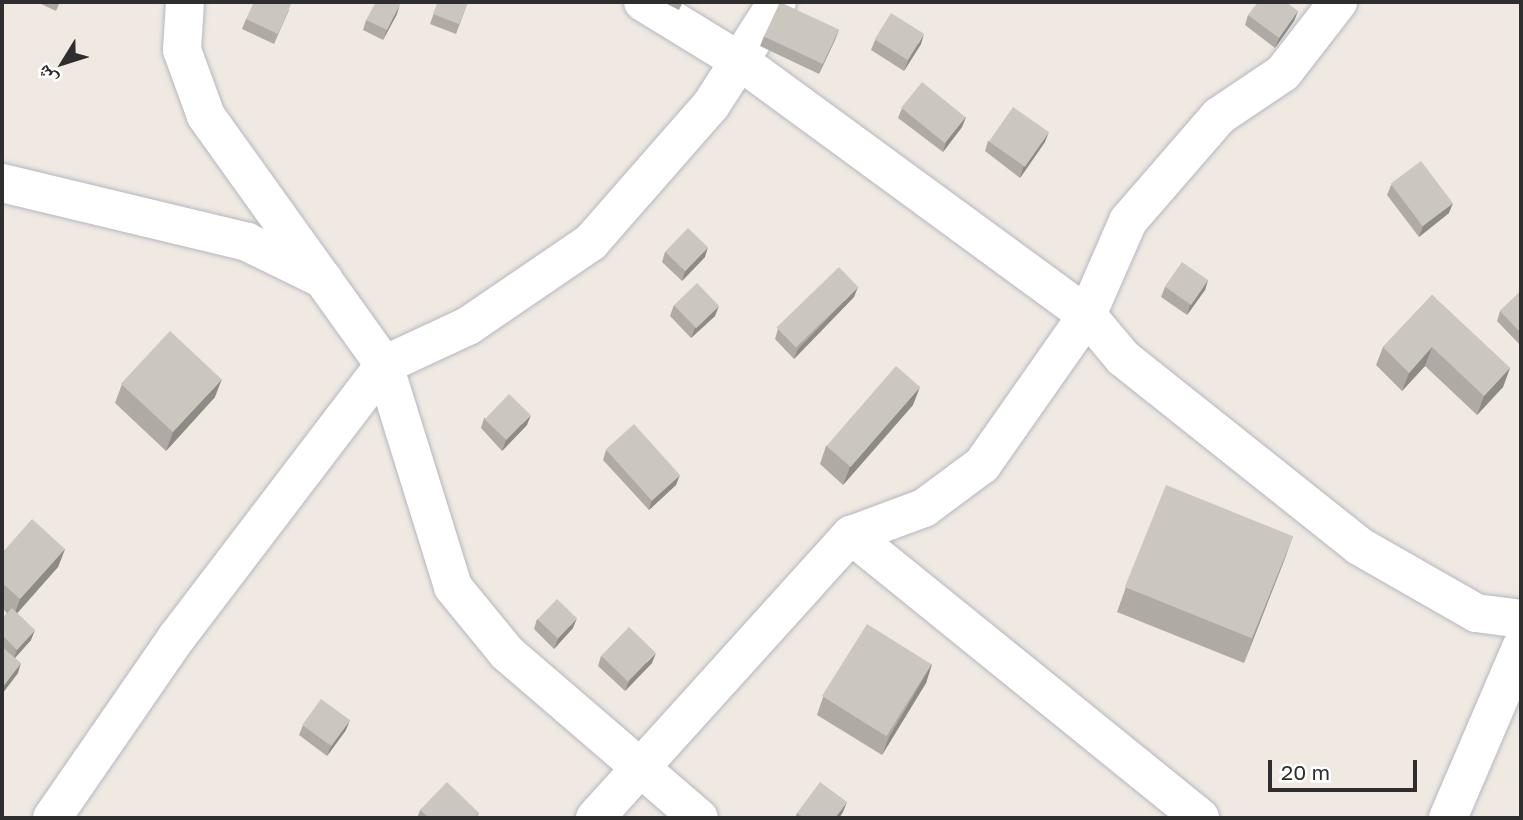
<!DOCTYPE html>
<meta charset="utf-8">
<style>
body{margin:0}
#map{position:relative;width:1523px;height:820px;overflow:hidden;background:#efe9e1;font-family:"Golos Text","Noto Naskh Arabic",sans-serif}
div>[style]{position:absolute}
[style*='--x']{left:calc(var(--x)*1px);top:calc(var(--y)*1px);width:calc(var(--w)*1px);rotate:calc(var(--a)*1deg)}
.roads{filter:drop-shadow(0 0 2px #b4b7c1) drop-shadow(0 0 2px #b4b7c1)}
.minor>*{height:38px;margin:-19px;padding:0 19px;transform-origin:19px;border-radius:19px;background:#fff}
.wall>*{inset:0;background:#afaba4}
.shaded-wall>*{inset:0;background:#8e8b86}
.building>*{inset:0;background:#cbc7bf;transform-origin:0 0}
span{translate:-50% -50%;white-space:nowrap;text-align:center;line-height:1.15;-webkit-text-stroke:5px #fff;paint-order:stroke}
.frame{position:absolute;inset:0;border:4px solid #2e2e2e;pointer-events:none}
.north{position:absolute;left:28px;top:28px;width:70px;height:70px;-webkit-text-stroke:5px #fff;paint-order:stroke;rotate:232deg;font-size:19px;font-weight:700;line-height:28px;text-align:center;color:#2e2e2e}
.north::after{content:'';display:block;margin:auto;width:24px;height:32px;background:#2e2e2e;clip-path:polygon(50% 0,100% 100%,50% 72%,0 100%)}
.scale{position:absolute;left:1268px;top:760px;width:149px;height:32px;box-sizing:border-box;border:4px solid #2e2e2e;border-top:0;padding-left:9px;font-size:21px;line-height:24px;white-space:nowrap;color:#2e2e2e;-webkit-text-stroke:5px #fff;paint-order:stroke}
</style>
<div id="map">
<div class="roads">
<div class="minor">
<div style="--x:185;--y:2;--w:48;--a:93.6"></div>
<div style="--x:182;--y:50;--w:70;--a:70"></div>
<div style="--x:206;--y:116;--w:306;--a:54.4"></div>
<div style="--x:384;--y:365;--w:232;--a:72.7"></div>
<div style="--x:453;--y:587;--w:85;--a:50.7"></div>
<div style="--x:507;--y:653;--w:253;--a:40.7"></div>
<div style="--x:643;--y:2;--w:115;--a:31.5"></div>
<div style="--x:741;--y:62;--w:429;--a:36.2"></div>
<div style="--x:1087;--y:315;--w:56;--a:50.1"></div>
<div style="--x:1123;--y:358;--w:302;--a:38.5"></div>
<div style="--x:1359;--y:546;--w:135;--a:29.8"></div>
<div style="--x:1476;--y:613;--w:45;--a:7.6"></div>
<div style="--x:2;--y:183;--w:252;--a:13.5"></div>
<div style="--x:247;--y:242;--w:85;--a:26"></div>
<div style="--x:851;--y:535;--w:449;--a:39"></div>
<div style="--x:52;--y:818;--w:220;--a:-55.4"></div>
<div style="--x:177;--y:637;--w:342;--a:-52.7"></div>
<div style="--x:384;--y:365;--w:93;--a:-24.9"></div>
<div style="--x:468;--y:326;--w:149;--a:-34.3"></div>
<div style="--x:591;--y:242;--w:182;--a:-48.8"></div>
<div style="--x:711;--y:105;--w:122;--a:-57.3"></div>
<div style="--x:595;--y:818;--w:382;--a:-47.9"></div>
<div style="--x:851;--y:535;--w:78;--a:-20.3"></div>
<div style="--x:924;--y:508;--w:72;--a:-36.6"></div>
<div style="--x:982;--y:465;--w:183;--a:-55"></div>
<div style="--x:1087;--y:315;--w:103;--a:-66.4"></div>
<div style="--x:1128;--y:221;--w:139;--a:-49.1"></div>
<div style="--x:1219;--y:116;--w:77;--a:-33.9"></div>
<div style="--x:1283;--y:73;--w:90;--a:-52.2"></div>
<div style="--x:1448;--y:818;--w:185;--a:-66.8"></div>
</div>
</div>
<div class="wall">
<div style="clip-path:polygon(37px 2px,60px 2px,56px 11px)"></div>
<div style="clip-path:polygon(438px 2px,468px 2px,456px 34px,430px 24px)"></div>
<div style="clip-path:polygon(663px 2px,683px 2px,679px 10px)"></div>
<div style="clip-path:polygon(289px 10px,274px 44px,242px 29px,246px 19px)"></div>
<div style="clip-path:polygon(1298px 11px,1294px 21px,1275px 48px,1245px 25px,1248px 15px)"></div>
<div style="clip-path:polygon(397px 14px,383px 40px,363px 30px,366px 20px)"></div>
<div style="clip-path:polygon(839px 30px,819px 74px,760px 46px,764px 36px)"></div>
<div style="clip-path:polygon(875px 40px,921px 44px,904px 71px,871px 50px)"></div>
<div style="clip-path:polygon(902px 108px,966px 117px,962px 127px,943px 152px,898px 118px)"></div>
<div style="clip-path:polygon(988px 141px,1045px 142px,1020px 178px,985px 151px)"></div>
<div style="clip-path:polygon(1391px 185px,1449px 213px,1419px 237px,1387px 195px)"></div>
<div style="clip-path:polygon(665px 252px,705px 257px,682px 281px,662px 262px)"></div>
<div style="clip-path:polygon(1208px 280px,1205px 290px,1187px 315px,1161px 297px,1165px 287px)"></div>
<div style="clip-path:polygon(1521px 291px,1521px 346px,1497px 321px,1500px 311px)"></div>
<div style="clip-path:polygon(1432px 295px,1510px 368px,1503px 387px,1477px 415px,1425px 366px,1402px 391px,1376px 365px,1383px 347px)"></div>
<div style="clip-path:polygon(854px 297px,794px 359px,775px 339px,778px 329px)"></div>
<div style="clip-path:polygon(674px 305px,715px 316px,691px 338px,670px 316px)"></div>
<div style="clip-path:polygon(122px 384px,215px 397px,166px 451px,115px 403px)"></div>
<div style="clip-path:polygon(913px 405px,843px 485px,820px 464px,826px 446px)"></div>
<div style="clip-path:polygon(484px 418px,527px 425px,502px 451px,481px 428px)"></div>
<div style="clip-path:polygon(606px 450px,676px 485px,649px 510px,603px 460px)"></div>
<div style="clip-path:polygon(1293px 536px,1244px 663px,1117px 612px,1126px 587px)"></div>
<div style="clip-path:polygon(65px 549px,58px 567px,17px 613px,31px 640px,15px 658px,18px 673px,2px 694px,2px 619px,7px 613px,2px 608px,2px 553px)"></div>
<div style="clip-path:polygon(537px 619px,573px 628px,554px 649px,534px 629px)"></div>
<div style="clip-path:polygon(601px 656px,652px 663px,625px 691px,598px 666px)"></div>
<div style="clip-path:polygon(932px 664px,926px 683px,882px 755px,817px 715px,823px 697px)"></div>
<div style="clip-path:polygon(303px 725px,346px 730px,327px 756px,299px 735px)"></div>
<div style="clip-path:polygon(420px 810px,479px 813px,477px 818px,417px 818px)"></div>
<div style="clip-path:polygon(843px 812px,839px 818px,795px 818px,797px 813px)"></div>
</div>
<div class="shaded-wall">
<div style="clip-path:polygon(400px 4px,397px 14px,383px 40px,387px 30px)"></div>
<div style="clip-path:polygon(1298px 11px,1294px 21px,1275px 48px,1279px 38px)"></div>
<div style="clip-path:polygon(839px 30px,835px 40px,819px 74px,823px 64px)"></div>
<div style="clip-path:polygon(924px 34px,921px 44px,904px 71px,908px 61px)"></div>
<div style="clip-path:polygon(966px 117px,962px 127px,943px 152px,946px 142px)"></div>
<div style="clip-path:polygon(1049px 132px,1045px 142px,1020px 178px,1023px 168px)"></div>
<div style="clip-path:polygon(1453px 203px,1449px 213px,1419px 237px,1423px 226px)"></div>
<div style="clip-path:polygon(708px 247px,705px 257px,682px 281px,685px 271px)"></div>
<div style="clip-path:polygon(1208px 280px,1205px 290px,1187px 315px,1190px 305px)"></div>
<div style="clip-path:polygon(858px 287px,854px 297px,794px 359px,798px 349px)"></div>
<div style="clip-path:polygon(719px 306px,715px 316px,691px 338px,695px 328px)"></div>
<div style="clip-path:polygon(1432px 347px,1425px 366px,1402px 391px,1409px 373px)"></div>
<div style="clip-path:polygon(1510px 368px,1503px 387px,1477px 415px,1484px 396px)"></div>
<div style="clip-path:polygon(222px 379px,215px 397px,166px 451px,173px 432px)"></div>
<div style="clip-path:polygon(920px 387px,913px 405px,843px 485px,850px 467px)"></div>
<div style="clip-path:polygon(531px 415px,527px 425px,502px 451px,506px 440px)"></div>
<div style="clip-path:polygon(680px 475px,676px 485px,649px 510px,652px 500px)"></div>
<div style="clip-path:polygon(1293px 536px,1284px 561px,1244px 663px,1253px 638px)"></div>
<div style="clip-path:polygon(65px 549px,58px 567px,13px 618px,20px 599px)"></div>
<div style="clip-path:polygon(577px 618px,573px 628px,554px 649px,558px 639px)"></div>
<div style="clip-path:polygon(35px 630px,31px 640px,13px 660px,17px 650px)"></div>
<div style="clip-path:polygon(656px 653px,652px 663px,625px 691px,629px 681px)"></div>
<div style="clip-path:polygon(21px 663px,18px 673px,2px 694px,2px 688px)"></div>
<div style="clip-path:polygon(932px 664px,926px 683px,882px 755px,889px 737px)"></div>
<div style="clip-path:polygon(350px 720px,346px 730px,327px 756px,331px 746px)"></div>
<div style="clip-path:polygon(847px 802px,843px 812px,839px 818px,835px 818px)"></div>
</div>
<div class="building">
<div style="clip-path:polygon(254px 2px,292px 2px,278px 34px,246px 19px)"></div>
<div style="clip-path:polygon(376px 2px,396px 2px,400px 4px,387px 30px,366px 20px)"></div>
<div style="clip-path:polygon(438px 2px,468px 2px,459px 24px,433px 14px)"></div>
<div style="left:780px;top:2px;width:65px;height:38px;rotate:25deg"></div>
<div style="clip-path:polygon(1258px 2px,1286px 2px,1298px 11px,1279px 38px,1248px 15px)"></div>
<div style="left:891px;top:13px;width:39px;height:31px;rotate:32deg"></div>
<div style="left:922px;top:82px;width:56px;height:33px;rotate:39deg"></div>
<div style="left:1013px;top:107px;width:44px;height:42px;rotate:35deg"></div>
<div style="left:1421px;top:161px;width:53px;height:38px;rotate:53deg"></div>
<div style="left:688px;top:228px;width:28px;height:33px;rotate:44deg"></div>
<div style="left:1182px;top:262px;width:32px;height:30px;rotate:35deg"></div>
<div style="left:839px;top:267px;width:28px;height:87px;rotate:46deg"></div>
<div style="left:697px;top:283px;width:32px;height:32px;rotate:46deg"></div>
<div style="clip-path:polygon(1521px 291px,1521px 333px,1500px 311px)"></div>
<div style="clip-path:polygon(1432px 295px,1510px 368px,1484px 396px,1432px 347px,1409px 373px,1383px 347px)"></div>
<div style="left:170px;top:331px;width:71px;height:72px;rotate:43deg"></div>
<div style="left:896px;top:366px;width:32px;height:106px;rotate:41deg"></div>
<div style="left:509px;top:394px;width:30px;height:35px;rotate:44deg"></div>
<div style="left:634px;top:424px;width:69px;height:38px;rotate:48deg"></div>
<div style="left:1166px;top:485px;width:137px;height:110px;rotate:22deg"></div>
<div style="clip-path:polygon(32px 519px,65px 549px,20px 599px,2px 583px,2px 553px)"></div>
<div style="left:557px;top:599px;width:28px;height:28px;rotate:44deg"></div>
<div style="clip-path:polygon(12px 608px,35px 630px,17px 650px,2px 635px,2px 619px)"></div>
<div style="left:867px;top:624px;width:76px;height:85px;rotate:32deg"></div>
<div style="left:629px;top:627px;width:37px;height:40px;rotate:44deg"></div>
<div style="clip-path:polygon(2px 647px,21px 663px,2px 688px)"></div>
<div style="left:321px;top:699px;width:36px;height:32px;rotate:36deg"></div>
<div style="clip-path:polygon(447px 782px,479px 813px,474px 818px,429px 818px,420px 810px)"></div>
<div style="clip-path:polygon(820px 782px,847px 802px,835px 818px,804px 818px,797px 813px)"></div>
</div>
<div class="frame"></div>
<div class="north">ش</div>
<div class="scale">20 m</div>
</div>
